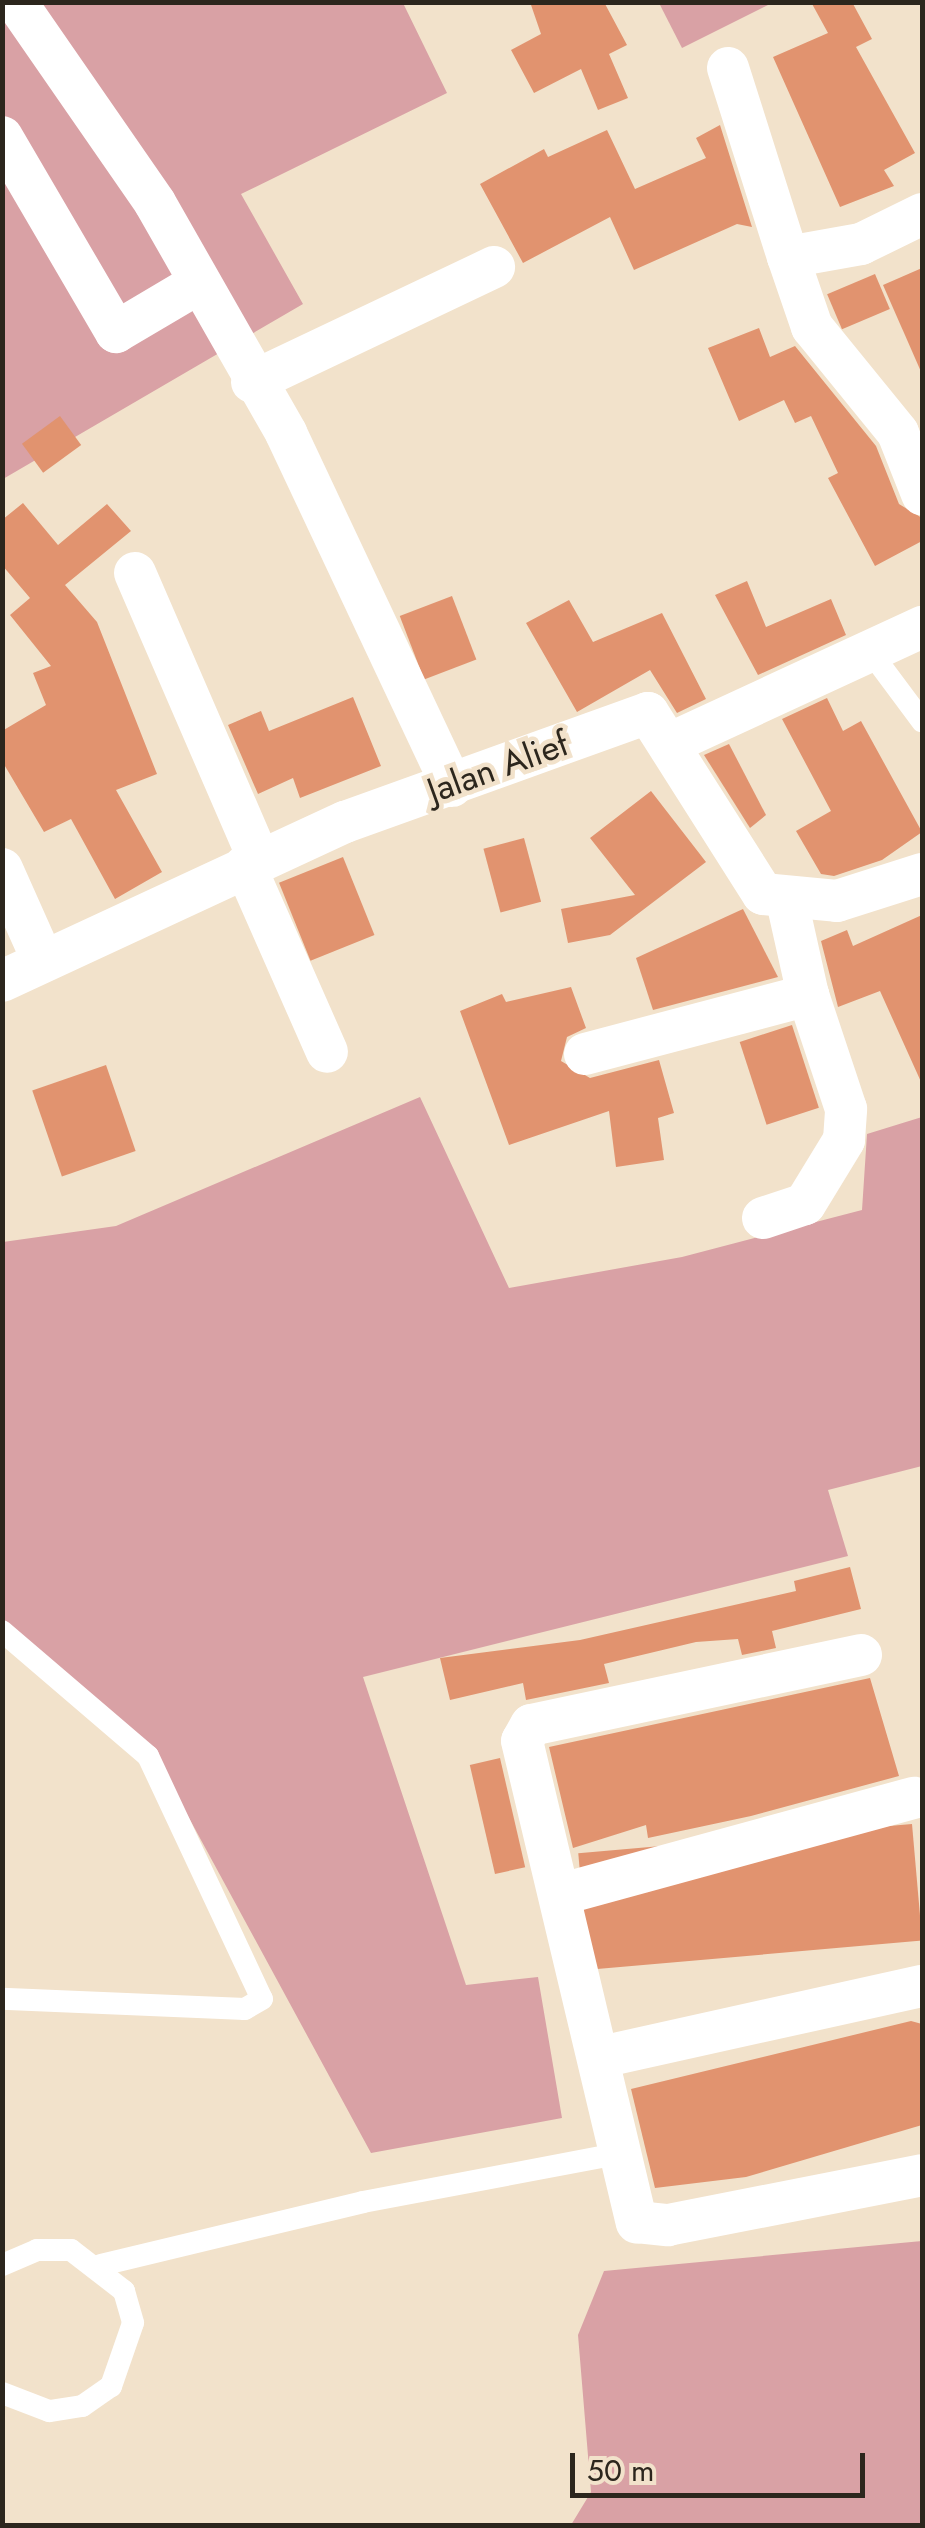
<!DOCTYPE html>
<style>
body{margin:0}
#map{position:relative;width:925px;height:2528px;overflow:hidden;background:#f2e2cb;font-family:Jost,sans-serif}
div>[style]{position:absolute}
[style*='--x']{left:calc(var(--x)*1px);top:calc(var(--y)*1px);width:calc(var(--w)*1px);rotate:calc(var(--a)*1deg)}
.green>*{inset:0;background:#d9a1a5}
.building>*{inset:0;background:#e1936f;transform-origin:0 0}
.service>*{height:22px;margin:-11px;padding:0 11px;transform-origin:11px;border-radius:11px;background:#fff}
.minor>*{height:42px;margin:-21px;padding:0 21px;transform-origin:21px;border-radius:21px;background:#fff}
span{translate:-50% -50%;white-space:nowrap;text-align:center;line-height:1.15;-webkit-text-stroke:9px #f2e2cb;paint-order:stroke}
.street-label{font-size:35px;color:#2c261d}
.frame{position:absolute;inset:0;border:5px solid #2c261d;pointer-events:none}
.scale{position:absolute;left:570px;top:2453px;width:295px;height:45px;box-sizing:border-box;border:5px solid #2c261d;border-top:0;padding-left:12px;font-size:30px;line-height:35px;white-space:nowrap;color:#2c261d;-webkit-text-stroke:8px #f2e2cb;paint-order:stroke}
</style>
<div id="map">
<div class="green">
<div style="clip-path:polygon(774px 2px,682px 48px,659px 3px,659px 2px)"></div>
<div style="clip-path:polygon(3px 3px,403px 3px,447px 93px,241px 194px,303px 304px,3px 479px)"></div>
<div style="clip-path:polygon(420px 1097px,509px 1288px,682px 1257px,862px 1210px,867px 1134px,922px 1117px,922px 1466px,828px 1490px,848px 1556px,363px 1677px,466px 1985px,538px 1977px,562px 2118px,371px 2153px,151px 1748px,3px 1639px,3px 1242px,116px 1226px)"></div>
<div style="clip-path:polygon(922px 2241px,922px 2525px,571px 2525px,591px 2492px,578px 2335px,604px 2271px)"></div>
</div>
<div class="building">
<div style="clip-path:polygon(530px 2px,604px 2px,627px 45px,609px 54px,628px 98px,598px 110px,581px 69px,534px 93px,511px 50px,541px 34px)"></div>
<div style="clip-path:polygon(811px 2px,852px 2px,872px 39px,856px 47px,915px 153px,884px 170px,894px 186px,840px 207px,773px 57px,828px 33px)"></div>
<div style="clip-path:polygon(720px 125px,752px 227px,737px 224px,634px 270px,610px 217px,523px 263px,480px 184px,544px 149px,548px 157px,607px 130px,635px 189px,706px 158px,696px 138px)"></div>
<div style="clip-path:polygon(922px 268px,922px 374px,883px 285px)"></div>
<div style="left:875px;top:274px;width:38px;height:52px;rotate:67deg"></div>
<div style="clip-path:polygon(759px 328px,770px 357px,795px 346px,876px 446px,899px 504px,922px 518px,922px 541px,875px 566px,828px 478px,838px 473px,811px 416px,795px 423px,784px 400px,739px 421px,708px 348px)"></div>
<div style="left:60px;top:416px;width:36px;height:47px;rotate:54deg"></div>
<div style="clip-path:polygon(23px 503px,58px 545px,107px 504px,131px 531px,65px 585px,97px 622px,157px 774px,116px 790px,162px 872px,115px 899px,71px 819px,44px 832px,2px 761px,2px 731px,46px 705px,33px 673px,51px 666px,10px 615px,30px 598px,2px 565px,2px 520px)"></div>
<div style="clip-path:polygon(747px 581px,766px 627px,831px 599px,846px 635px,758px 675px,715px 595px)"></div>
<div style="left:452px;top:596px;width:68px;height:56px;rotate:69deg"></div>
<div style="clip-path:polygon(569px 600px,593px 642px,662px 613px,706px 699px,677px 713px,650px 670px,577px 712px,526px 623px)"></div>
<div style="clip-path:polygon(353px 697px,381px 766px,300px 798px,293px 778px,258px 794px,228px 725px,261px 711px,269px 731px)"></div>
<div style="clip-path:polygon(827px 698px,843px 731px,861px 721px,922px 832px,882px 860px,834px 876px,821px 874px,796px 831px,831px 811px,782px 719px)"></div>
<div style="clip-path:polygon(729px 744px,766px 815px,750px 828px,704px 755px)"></div>
<div style="clip-path:polygon(651px 791px,706px 862px,610px 935px,568px 943px,561px 909px,635px 895px,590px 838px)"></div>
<div style="left:524px;top:838px;width:66px;height:42px;rotate:75deg"></div>
<div style="left:343px;top:857px;width:84px;height:69px;rotate:68deg"></div>
<div style="clip-path:polygon(743px 909px,778px 977px,653px 1010px,636px 958px)"></div>
<div style="clip-path:polygon(922px 915px,922px 1084px,880px 991px,838px 1007px,821px 941px,847px 930px,853px 946px)"></div>
<div style="clip-path:polygon(571px 987px,586px 1028px,567px 1037px,561px 1061px,590px 1078px,659px 1060px,674px 1113px,658px 1118px,664px 1160px,616px 1167px,609px 1111px,509px 1145px,460px 1011px,502px 994px,506px 1002px)"></div>
<div style="left:792px;top:1025px;width:87px;height:55px;rotate:72deg"></div>
<div style="left:106px;top:1065px;width:91px;height:78px;rotate:71deg"></div>
<div style="clip-path:polygon(850px 1567px,861px 1609px,772px 1631px,776px 1648px,742px 1655px,738px 1639px,696px 1642px,604px 1664px,609px 1683px,526px 1700px,523px 1683px,450px 1700px,440px 1658px,580px 1640px,796px 1591px,794px 1581px)"></div>
<div style="clip-path:polygon(870px 1678px,899px 1776px,751px 1816px,648px 1838px,646px 1825px,573px 1848px,549px 1747px)"></div>
<div style="left:500px;top:1758px;width:112px;height:31px;rotate:77deg"></div>
<div style="left:912px;top:1824px;width:117px;height:335px;rotate:85deg"></div>
<div style="clip-path:polygon(911px 2021px,922px 2024px,922px 2125px,746px 2177px,655px 2188px,631px 2089px)"></div>
</div>
<div class="service">
<div style="--x:869;--y:650;--w:89;--a:53.3"></div>
<div style="--x:2;--y:1631;--w:192;--a:40.6"></div>
<div style="--x:148;--y:1756;--w:268;--a:64.9"></div>
<div style="--x:262;--y:1999;--w:20;--a:150"></div>
<div style="--x:245;--y:2009;--w:243;--a:-177.6"></div>
<div style="--x:2;--y:2265;--w:38;--a:-23"></div>
<div style="--x:37;--y:2250;--w:34;--a:0"></div>
<div style="--x:71;--y:2250;--w:67;--a:37.7"></div>
<div style="--x:124;--y:2291;--w:33;--a:74"></div>
<div style="--x:133;--y:2323;--w:67;--a:109.2"></div>
<div style="--x:111;--y:2386;--w:35;--a:145"></div>
<div style="--x:82;--y:2406;--w:33;--a:171"></div>
<div style="--x:49;--y:2411;--w:50;--a:-159"></div>
<div style="--x:101;--y:2265;--w:269;--a:-13.5"></div>
<div style="--x:363;--y:2202;--w:259;--a:-10.7"></div>
</div>
<div class="minor">
<div style="--x:16;--y:2;--w:244;--a:55.3"></div>
<div style="--x:155;--y:203;--w:265;--a:60.3"></div>
<div style="--x:286;--y:433;--w:390;--a:64.8"></div>
<div style="--x:728;--y:68;--w:198;--a:72.4"></div>
<div style="--x:788;--y:257;--w:74;--a:-10.1"></div>
<div style="--x:861;--y:244;--w:68;--a:-26.2"></div>
<div style="--x:2;--y:137;--w:226;--a:59.7"></div>
<div style="--x:116;--y:332;--w:96;--a:-30.6"></div>
<div style="--x:788;--y:257;--w:74;--a:71.1"></div>
<div style="--x:812;--y:327;--w:136;--a:50.9"></div>
<div style="--x:898;--y:433;--w:66;--a:68.5"></div>
<div style="--x:252;--y:382;--w:268;--a:-25.4"></div>
<div style="--x:135;--y:573;--w:313;--a:66.6"></div>
<div style="--x:671;--y:743;--w:277;--a:-24.8"></div>
<div style="--x:245;--y:866;--w:203;--a:66.2"></div>
<div style="--x:2;--y:869;--w:101;--a:66"></div>
<div style="--x:2;--y:981;--w:378;--a:-24.9"></div>
<div style="--x:345;--y:822;--w:322;--a:-19.8"></div>
<div style="--x:648;--y:713;--w:214;--a:57.6"></div>
<div style="--x:763;--y:894;--w:74;--a:5.4"></div>
<div style="--x:837;--y:901;--w:89;--a:-17.6"></div>
<div style="--x:585;--y:1054;--w:231;--a:-14.8"></div>
<div style="--x:808;--y:995;--w:96;--a:-102.6"></div>
<div style="--x:763;--y:1218;--w:44;--a:-18.4"></div>
<div style="--x:805;--y:1204;--w:75;--a:-58.6"></div>
<div style="--x:844;--y:1140;--w:31;--a:-86"></div>
<div style="--x:846;--y:1109;--w:120;--a:-108.4"></div>
<div style="--x:861;--y:1655;--w:337;--a:168"></div>
<div style="--x:531;--y:1725;--w:18;--a:119"></div>
<div style="--x:522;--y:1741;--w:495;--a:76.6"></div>
<div style="--x:637;--y:2222;--w:31;--a:6"></div>
<div style="--x:668;--y:2225;--w:259;--a:-11.1"></div>
<div style="--x:562;--y:1894;--w:365;--a:-15.3"></div>
<div style="--x:601;--y:2057;--w:329;--a:-12.5"></div>
</div>
<div class="street-label">
<span style="left:498px;top:767px;rotate:-20deg">Jalan Alief</span>
</div>
<div class="frame"></div>
<div class="scale">50 m</div>
</div>
